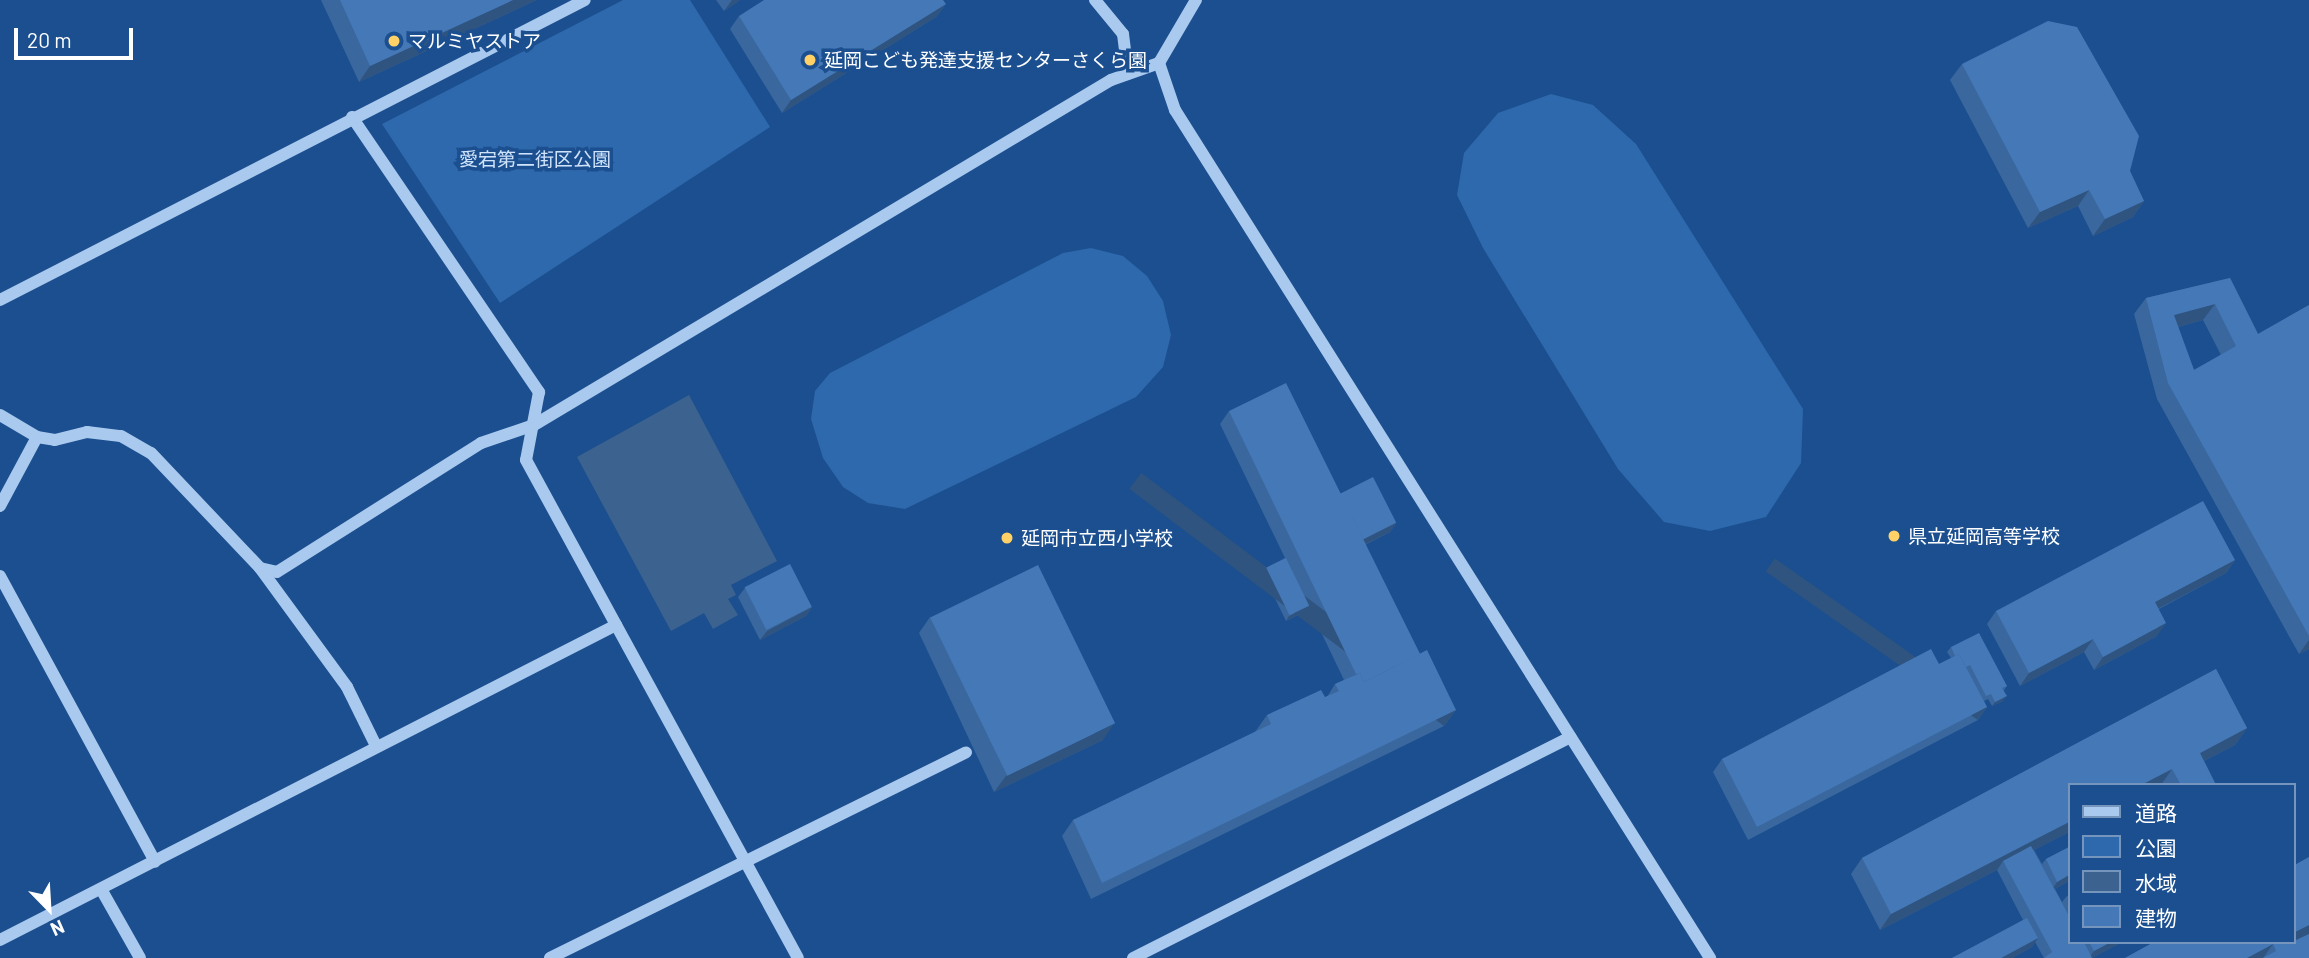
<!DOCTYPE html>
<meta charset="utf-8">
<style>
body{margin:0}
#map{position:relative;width:2309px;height:958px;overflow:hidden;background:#1b4f8f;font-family:Barlow,"Noto Sans JP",sans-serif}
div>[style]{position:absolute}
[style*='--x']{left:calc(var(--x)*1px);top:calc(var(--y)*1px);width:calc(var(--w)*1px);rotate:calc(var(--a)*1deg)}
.green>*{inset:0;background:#2e69ad}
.water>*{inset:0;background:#3c6290}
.minor>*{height:12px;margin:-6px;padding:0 6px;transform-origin:6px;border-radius:6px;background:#a9c9ee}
.wall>*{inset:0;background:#3a679d}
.shaded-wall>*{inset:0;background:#305480;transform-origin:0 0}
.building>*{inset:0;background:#4478b7;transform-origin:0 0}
.dots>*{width:19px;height:19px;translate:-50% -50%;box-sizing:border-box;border:4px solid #1b4f8f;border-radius:50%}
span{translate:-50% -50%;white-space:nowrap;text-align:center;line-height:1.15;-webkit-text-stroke:7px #1b4f8f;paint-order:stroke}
.poi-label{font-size:19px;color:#fff}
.left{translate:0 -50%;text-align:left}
.park-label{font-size:19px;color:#cfe3fa}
.legend{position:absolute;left:2068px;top:783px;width:228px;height:161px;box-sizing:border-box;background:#1b4f8f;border:2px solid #7695bc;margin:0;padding:9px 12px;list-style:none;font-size:21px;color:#fff}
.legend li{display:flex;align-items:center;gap:14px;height:35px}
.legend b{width:35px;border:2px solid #7695bc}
.north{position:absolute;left:14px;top:874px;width:70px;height:70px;-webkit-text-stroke:5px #1b4f8f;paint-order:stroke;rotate:156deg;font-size:19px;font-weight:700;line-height:28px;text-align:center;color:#fff}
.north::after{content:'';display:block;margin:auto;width:24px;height:32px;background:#fff;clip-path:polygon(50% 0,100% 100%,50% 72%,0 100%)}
.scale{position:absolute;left:14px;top:28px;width:119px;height:32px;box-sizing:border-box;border:4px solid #fff;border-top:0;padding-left:9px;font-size:21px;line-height:24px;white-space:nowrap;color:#fff;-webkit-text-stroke:5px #1b4f8f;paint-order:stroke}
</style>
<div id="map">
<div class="green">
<div style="clip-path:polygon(623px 0,690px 0,770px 127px,500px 303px,382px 124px)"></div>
<div style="clip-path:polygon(1551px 94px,1593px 105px,1636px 144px,1803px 409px,1801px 463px,1766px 517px,1710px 531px,1664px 522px,1618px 469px,1483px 248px,1457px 195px,1464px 153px,1498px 113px)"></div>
<div style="clip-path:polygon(1091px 248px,1123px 256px,1147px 276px,1163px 301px,1171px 335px,1163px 367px,1136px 397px,905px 509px,868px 503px,843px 487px,823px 458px,811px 419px,815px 391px,830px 373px,1063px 253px)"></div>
</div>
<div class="water">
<div style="clip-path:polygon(689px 395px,777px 561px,731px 585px,736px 595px,728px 599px,738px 615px,713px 629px,704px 613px,671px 631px,577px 457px)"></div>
</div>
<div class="minor">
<div style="--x:1095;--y:0;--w:44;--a:50.5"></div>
<div style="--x:1123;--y:34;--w:40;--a:82.9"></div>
<div style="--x:1159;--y:63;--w:50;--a:71.2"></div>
<div style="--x:1175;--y:110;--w:1003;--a:57.75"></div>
<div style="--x:352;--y:117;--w:333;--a:55.8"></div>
<div style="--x:539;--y:392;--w:69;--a:100.8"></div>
<div style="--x:526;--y:460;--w:567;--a:61.36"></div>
<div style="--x:0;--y:300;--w:657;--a:-27.15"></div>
<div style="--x:0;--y:415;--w:43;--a:30.7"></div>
<div style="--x:37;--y:437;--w:18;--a:9"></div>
<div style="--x:55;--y:440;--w:33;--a:-14"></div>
<div style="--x:87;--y:432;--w:34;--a:7"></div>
<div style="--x:121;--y:436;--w:34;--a:30"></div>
<div style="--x:151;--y:453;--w:158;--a:46.5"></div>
<div style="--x:260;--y:568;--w:17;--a:13"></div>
<div style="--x:277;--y:572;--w:241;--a:-32.3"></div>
<div style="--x:481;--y:443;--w:56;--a:-18.8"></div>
<div style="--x:534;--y:425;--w:672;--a:-30.88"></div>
<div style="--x:1111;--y:80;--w:51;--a:-19.5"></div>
<div style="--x:1159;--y:63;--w:73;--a:-59.6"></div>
<div style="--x:0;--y:506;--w:78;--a:-61.8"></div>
<div style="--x:260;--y:568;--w:147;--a:53.8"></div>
<div style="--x:347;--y:687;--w:66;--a:63.8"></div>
<div style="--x:0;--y:576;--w:325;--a:61.5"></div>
<div style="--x:101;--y:889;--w:79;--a:60.5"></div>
<div style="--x:0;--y:940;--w:692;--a:-27.08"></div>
<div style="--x:550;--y:958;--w:464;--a:-26.3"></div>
<div style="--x:1133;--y:958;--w:490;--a:-26.8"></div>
</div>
<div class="wall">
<div style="clip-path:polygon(321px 0,537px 0,359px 82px)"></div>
<div style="clip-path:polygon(716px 0,740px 0,724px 11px)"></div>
<div style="clip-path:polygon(946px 4px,936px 17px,782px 113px,730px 29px,739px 16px)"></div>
<div style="clip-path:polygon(1962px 64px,2130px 171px,2144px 201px,2133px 217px,2093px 236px,2078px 206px,2028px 228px,1950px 80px)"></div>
<div style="clip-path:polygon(evenodd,2230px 278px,2258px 334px,2309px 305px,2309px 649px,2299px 654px,2157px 399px,2134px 314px,2146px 298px,2230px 278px,2203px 320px,2221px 355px,2194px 370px,2178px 327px,2203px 320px)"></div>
<div style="clip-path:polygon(1229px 411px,1340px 493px,1396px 523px,1390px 532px,1365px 545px,1420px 654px,1456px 710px,1444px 726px,1091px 899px,1062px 836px,1073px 820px,1255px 732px,1267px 715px,1327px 697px,1335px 684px,1344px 680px,1309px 607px,1306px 611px,1286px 621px,1262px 572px,1266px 568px,1285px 558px,1220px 424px)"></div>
<div style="clip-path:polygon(2235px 560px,2226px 573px,2159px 609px,2157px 636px,2094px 670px,2084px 652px,2020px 686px,1987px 624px,1996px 611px)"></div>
<div style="clip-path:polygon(745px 588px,812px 607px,806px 616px,760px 640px,738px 597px)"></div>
<div style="clip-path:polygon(930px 617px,1103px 740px,994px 792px,919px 633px)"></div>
<div style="clip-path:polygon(1951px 647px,2007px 686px,2004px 690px,2003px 701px,1992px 706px,1988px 699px,1984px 701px,1987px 707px,1978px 720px,1748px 840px,1713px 772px,1722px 759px,1939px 664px,1951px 658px,1947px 652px)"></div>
<div style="clip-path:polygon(2216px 669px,2247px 728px,2235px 745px,2204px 761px,2216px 785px,2069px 785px,2069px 832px,2034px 850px,2042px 864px,2046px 859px,2069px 847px,2069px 881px,2055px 889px,2062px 902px,2066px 897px,2069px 895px,2069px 942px,2122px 942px,2092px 958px,2044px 958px,2035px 942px,2032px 947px,2012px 958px,1952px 958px,2023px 920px,1997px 870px,1880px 930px,1851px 874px,1862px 858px)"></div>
<div style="clip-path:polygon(2309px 857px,2309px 958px,2125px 958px)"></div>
</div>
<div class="shaded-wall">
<div style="clip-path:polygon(513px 0,537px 0,359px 82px,370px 66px)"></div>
<div style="clip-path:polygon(732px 0,740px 0,724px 11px)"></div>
<div style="clip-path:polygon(946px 4px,936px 17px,782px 113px,791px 100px)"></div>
<div style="clip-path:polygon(2089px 190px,2078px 206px,2028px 228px,2040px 212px)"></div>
<div style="clip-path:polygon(2144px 201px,2133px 217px,2093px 236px,2105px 219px)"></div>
<div style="clip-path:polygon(2215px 304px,2203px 320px,2163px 331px,2174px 315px)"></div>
<div style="clip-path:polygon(1396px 523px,1390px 532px,1354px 550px,1360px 541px)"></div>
<div style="clip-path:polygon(2235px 560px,2226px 573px,2146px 615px,2155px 602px)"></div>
<div style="clip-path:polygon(1309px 606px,1306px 611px,1286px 621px,1289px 616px)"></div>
<div style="clip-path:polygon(812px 607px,806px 616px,760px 640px,767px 631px)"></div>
<div style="clip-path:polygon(2166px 623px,2157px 636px,2094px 670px,2103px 657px)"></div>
<div style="clip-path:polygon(2093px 639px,2084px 652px,2020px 686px,2029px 673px)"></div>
<div style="clip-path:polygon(2309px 640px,2309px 649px,2299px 654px)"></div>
<div style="clip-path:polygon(2007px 696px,2003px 701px,1992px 706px,1995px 702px)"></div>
<div style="left:1987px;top:707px;width:16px;height:259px;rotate:125deg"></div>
<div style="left:1456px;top:710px;width:20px;height:394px;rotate:127deg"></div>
<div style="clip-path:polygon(1114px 724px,1103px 740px,994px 792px,1006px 776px)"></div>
<div style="clip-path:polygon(2247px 728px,2235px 745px,2188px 769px,2200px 753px)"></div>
<div style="clip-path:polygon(2172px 769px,2161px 785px,2141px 785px)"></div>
<div style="clip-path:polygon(2069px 822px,2069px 832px,2005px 865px,2003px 861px,1997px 870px,1880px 930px,1891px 914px)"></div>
<div style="clip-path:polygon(2069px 875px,2069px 881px,2051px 891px,2057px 882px)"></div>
<div style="clip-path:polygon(2309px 925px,2309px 935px,2293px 942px,2293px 933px)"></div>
<div style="clip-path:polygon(2038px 938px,2032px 947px,2012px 958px,2001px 958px)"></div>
<div style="clip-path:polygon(2111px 942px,2122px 942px,2092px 958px,2089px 958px,2094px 951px)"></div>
<div style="clip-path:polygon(2273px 944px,2263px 958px,2247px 958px)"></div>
</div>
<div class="building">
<div style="clip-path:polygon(340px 0,513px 0,370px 66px)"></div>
<div style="clip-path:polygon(764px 0,943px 0,946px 4px,791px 100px,739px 16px)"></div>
<div style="clip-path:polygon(2048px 21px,2077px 27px,2139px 136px,2130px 171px,2144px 201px,2105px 219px,2089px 190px,2040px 212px,1962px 64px)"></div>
<div style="clip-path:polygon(evenodd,2230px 278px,2258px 334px,2309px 305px,2309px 636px,2168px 383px,2146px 298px,2230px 278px,2215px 304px,2236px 346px,2194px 370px,2174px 315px,2215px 304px)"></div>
<div style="clip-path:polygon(1286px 383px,1420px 654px,1364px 682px,1360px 673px,1356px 674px,1229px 411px)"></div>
<div style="left:1373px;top:477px;width:51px;height:37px;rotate:63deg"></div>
<div style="clip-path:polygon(2203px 501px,2235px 560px,2155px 602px,2166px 623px,2103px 657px,2093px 639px,2029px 673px,1996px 611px)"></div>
<div style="left:1286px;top:558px;width:53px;height:22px;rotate:64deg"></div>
<div style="left:790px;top:564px;width:48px;height:51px;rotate:63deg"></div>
<div style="left:1038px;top:565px;width:176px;height:120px;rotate:64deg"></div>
<div style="clip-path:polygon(1979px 633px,2007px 686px,2002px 688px,2007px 696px,1995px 702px,1991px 694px,1986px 696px,1970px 665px,1966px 667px,1959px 654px,1955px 656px,1951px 647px)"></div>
<div style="clip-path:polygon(1931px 649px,1939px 664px,1959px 654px,1987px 707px,1757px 827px,1722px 759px)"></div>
<div style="clip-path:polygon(1427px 650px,1456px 710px,1102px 883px,1073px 820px,1271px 724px,1267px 715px,1321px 690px,1325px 697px,1339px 691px,1335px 684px,1360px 673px,1364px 682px)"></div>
<div style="clip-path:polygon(2216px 669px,2247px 728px,2200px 753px,2216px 785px,2181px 785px,2172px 769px,2141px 785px,2069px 785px,2069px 822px,1891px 914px,1862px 858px)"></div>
<div style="clip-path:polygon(2031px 846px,2069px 916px,2069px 942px,2084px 942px,2092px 958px,2044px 958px,2052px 952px,2003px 861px)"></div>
<div style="clip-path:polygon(2069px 847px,2069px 875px,2057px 882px,2046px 859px)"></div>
<div style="clip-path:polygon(2309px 857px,2309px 925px,2293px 933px,2293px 866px)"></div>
<div style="clip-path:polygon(2027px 918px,2038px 938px,2001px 958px,1952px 958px)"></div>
<div style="clip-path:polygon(2309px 934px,2309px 958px,2263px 958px,2276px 951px,2273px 944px,2247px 958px,2125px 958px,2154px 942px,2293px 942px,2293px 935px,2296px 940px)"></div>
<div style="clip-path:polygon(2089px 942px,2111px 942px,2094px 951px)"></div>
</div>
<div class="dots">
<div style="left:394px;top:41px;background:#ffd166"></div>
<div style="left:810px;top:60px;background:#ffd166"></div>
<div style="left:1894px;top:536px;background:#ffd166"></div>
<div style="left:1007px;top:538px;background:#ffd166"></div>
</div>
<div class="poi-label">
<span class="left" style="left:408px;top:41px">マルミヤストア</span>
<span class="left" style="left:824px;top:60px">延岡こども発達支援センターさくら園</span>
<span class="left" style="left:1908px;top:536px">県立延岡高等学校</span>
<span class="left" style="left:1021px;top:538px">延岡市立西小学校</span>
</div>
<div class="park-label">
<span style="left:535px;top:159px">愛宕第二街区公園</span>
</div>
<ul class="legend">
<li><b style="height:9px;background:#a9c9ee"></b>道路</li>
<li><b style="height:19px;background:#2e69ad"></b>公園</li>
<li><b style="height:19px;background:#3c6290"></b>水域</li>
<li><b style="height:19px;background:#4478b7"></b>建物</li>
</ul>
<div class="north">N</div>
<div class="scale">20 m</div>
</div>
